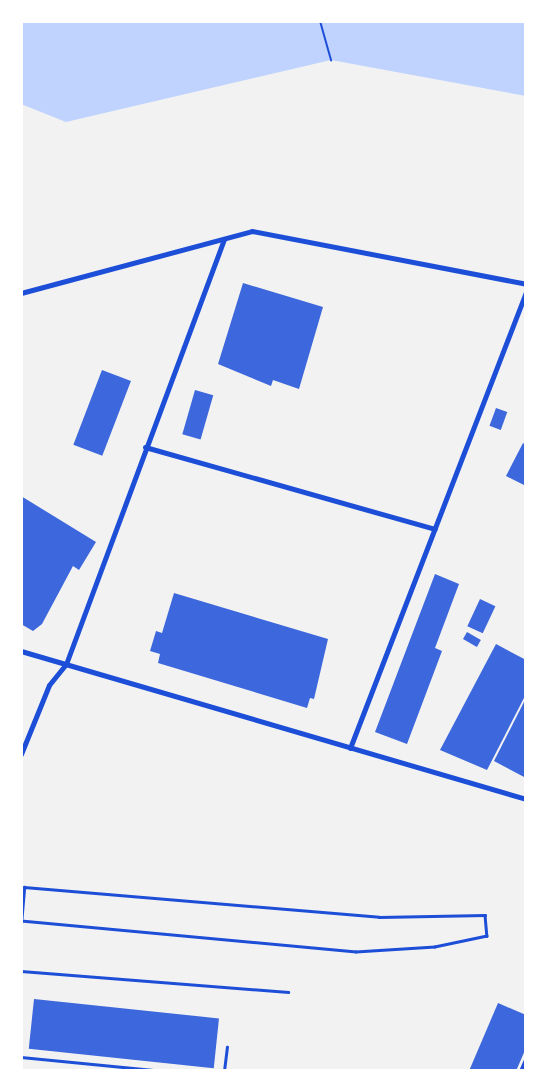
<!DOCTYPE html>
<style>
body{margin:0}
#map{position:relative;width:547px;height:1092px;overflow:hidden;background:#f2f2f2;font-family:Ubuntu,sans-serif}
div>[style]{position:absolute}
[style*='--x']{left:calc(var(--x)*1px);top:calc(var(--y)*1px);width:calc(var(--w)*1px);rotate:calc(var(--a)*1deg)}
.water>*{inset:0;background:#bfd3fe}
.building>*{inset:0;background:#3d67dc;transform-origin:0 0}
.path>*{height:2px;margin:-1px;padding:0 1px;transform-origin:1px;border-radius:1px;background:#1d4ed8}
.service>*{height:2.5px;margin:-1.25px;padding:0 1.25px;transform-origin:1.25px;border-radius:1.25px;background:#1d4ed8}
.minor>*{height:5px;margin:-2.5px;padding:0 2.5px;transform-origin:2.5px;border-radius:2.5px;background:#1d4ed8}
span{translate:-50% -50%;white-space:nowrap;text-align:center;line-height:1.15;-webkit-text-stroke:7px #fff;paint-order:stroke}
.frame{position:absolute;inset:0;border:23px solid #fff;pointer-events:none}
</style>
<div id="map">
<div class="water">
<div style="clip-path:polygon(21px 21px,526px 21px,526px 96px,331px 60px,66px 122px,21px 104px)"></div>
</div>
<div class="building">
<div style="clip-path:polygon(243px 283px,323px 307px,299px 389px,273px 380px,271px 386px,218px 364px)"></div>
<div style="left:102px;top:370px;width:31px;height:80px;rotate:21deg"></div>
<div style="left:195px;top:390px;width:19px;height:46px;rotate:16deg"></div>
<div style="left:496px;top:408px;width:12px;height:19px;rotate:20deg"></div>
<div style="clip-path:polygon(523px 443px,526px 445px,526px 486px,506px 476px)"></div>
<div style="clip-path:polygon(21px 496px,96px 542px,79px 570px,73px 566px,42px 624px,33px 631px,21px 624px)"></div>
<div style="clip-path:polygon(435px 574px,459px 584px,435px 648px,442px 651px,407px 744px,375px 732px)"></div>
<div style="clip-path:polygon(174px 593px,328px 639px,314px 699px,310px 698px,307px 708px,158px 663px,160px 654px,150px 651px,156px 631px,162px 633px)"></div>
<div style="left:480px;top:599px;width:17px;height:30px;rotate:25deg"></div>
<div style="left:467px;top:632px;width:16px;height:8px;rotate:30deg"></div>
<div style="clip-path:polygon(496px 644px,526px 660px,526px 694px,487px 770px,440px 750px)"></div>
<div style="clip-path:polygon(526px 698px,526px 778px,494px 761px)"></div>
<div style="left:34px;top:999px;width:186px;height:50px;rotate:6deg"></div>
<div style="clip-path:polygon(498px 1003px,526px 1015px,526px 1048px,516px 1071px,469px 1071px)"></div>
</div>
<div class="path">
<div style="--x:320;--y:21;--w:41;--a:74.2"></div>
</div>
<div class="service">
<div style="--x:21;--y:924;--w:37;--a:-85"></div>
<div style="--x:24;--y:887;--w:356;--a:4.8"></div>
<div style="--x:379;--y:917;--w:106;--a:-1.1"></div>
<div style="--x:485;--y:915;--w:21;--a:85"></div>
<div style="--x:487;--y:936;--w:53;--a:168.1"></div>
<div style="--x:435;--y:947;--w:79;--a:176.4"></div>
<div style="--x:356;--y:952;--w:336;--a:-174.7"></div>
<div style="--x:21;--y:971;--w:268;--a:4.5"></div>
<div style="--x:21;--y:1057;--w:143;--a:5.6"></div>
<div style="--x:224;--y:1071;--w:24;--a:-83"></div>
</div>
<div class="minor">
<div style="--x:21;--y:293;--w:239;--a:-15"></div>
<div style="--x:252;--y:231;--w:279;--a:10.9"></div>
<div style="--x:145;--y:447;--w:301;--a:15.8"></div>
<div style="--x:21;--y:651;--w:526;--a:16.33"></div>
<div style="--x:350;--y:748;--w:489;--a:-68.9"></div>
<div style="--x:21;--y:754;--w:74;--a:-67.9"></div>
<div style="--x:49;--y:685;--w:27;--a:-51"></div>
<div style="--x:66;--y:664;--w:453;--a:-69.6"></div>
<div style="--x:521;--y:1071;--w:12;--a:-66"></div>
</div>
<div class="frame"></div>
</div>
